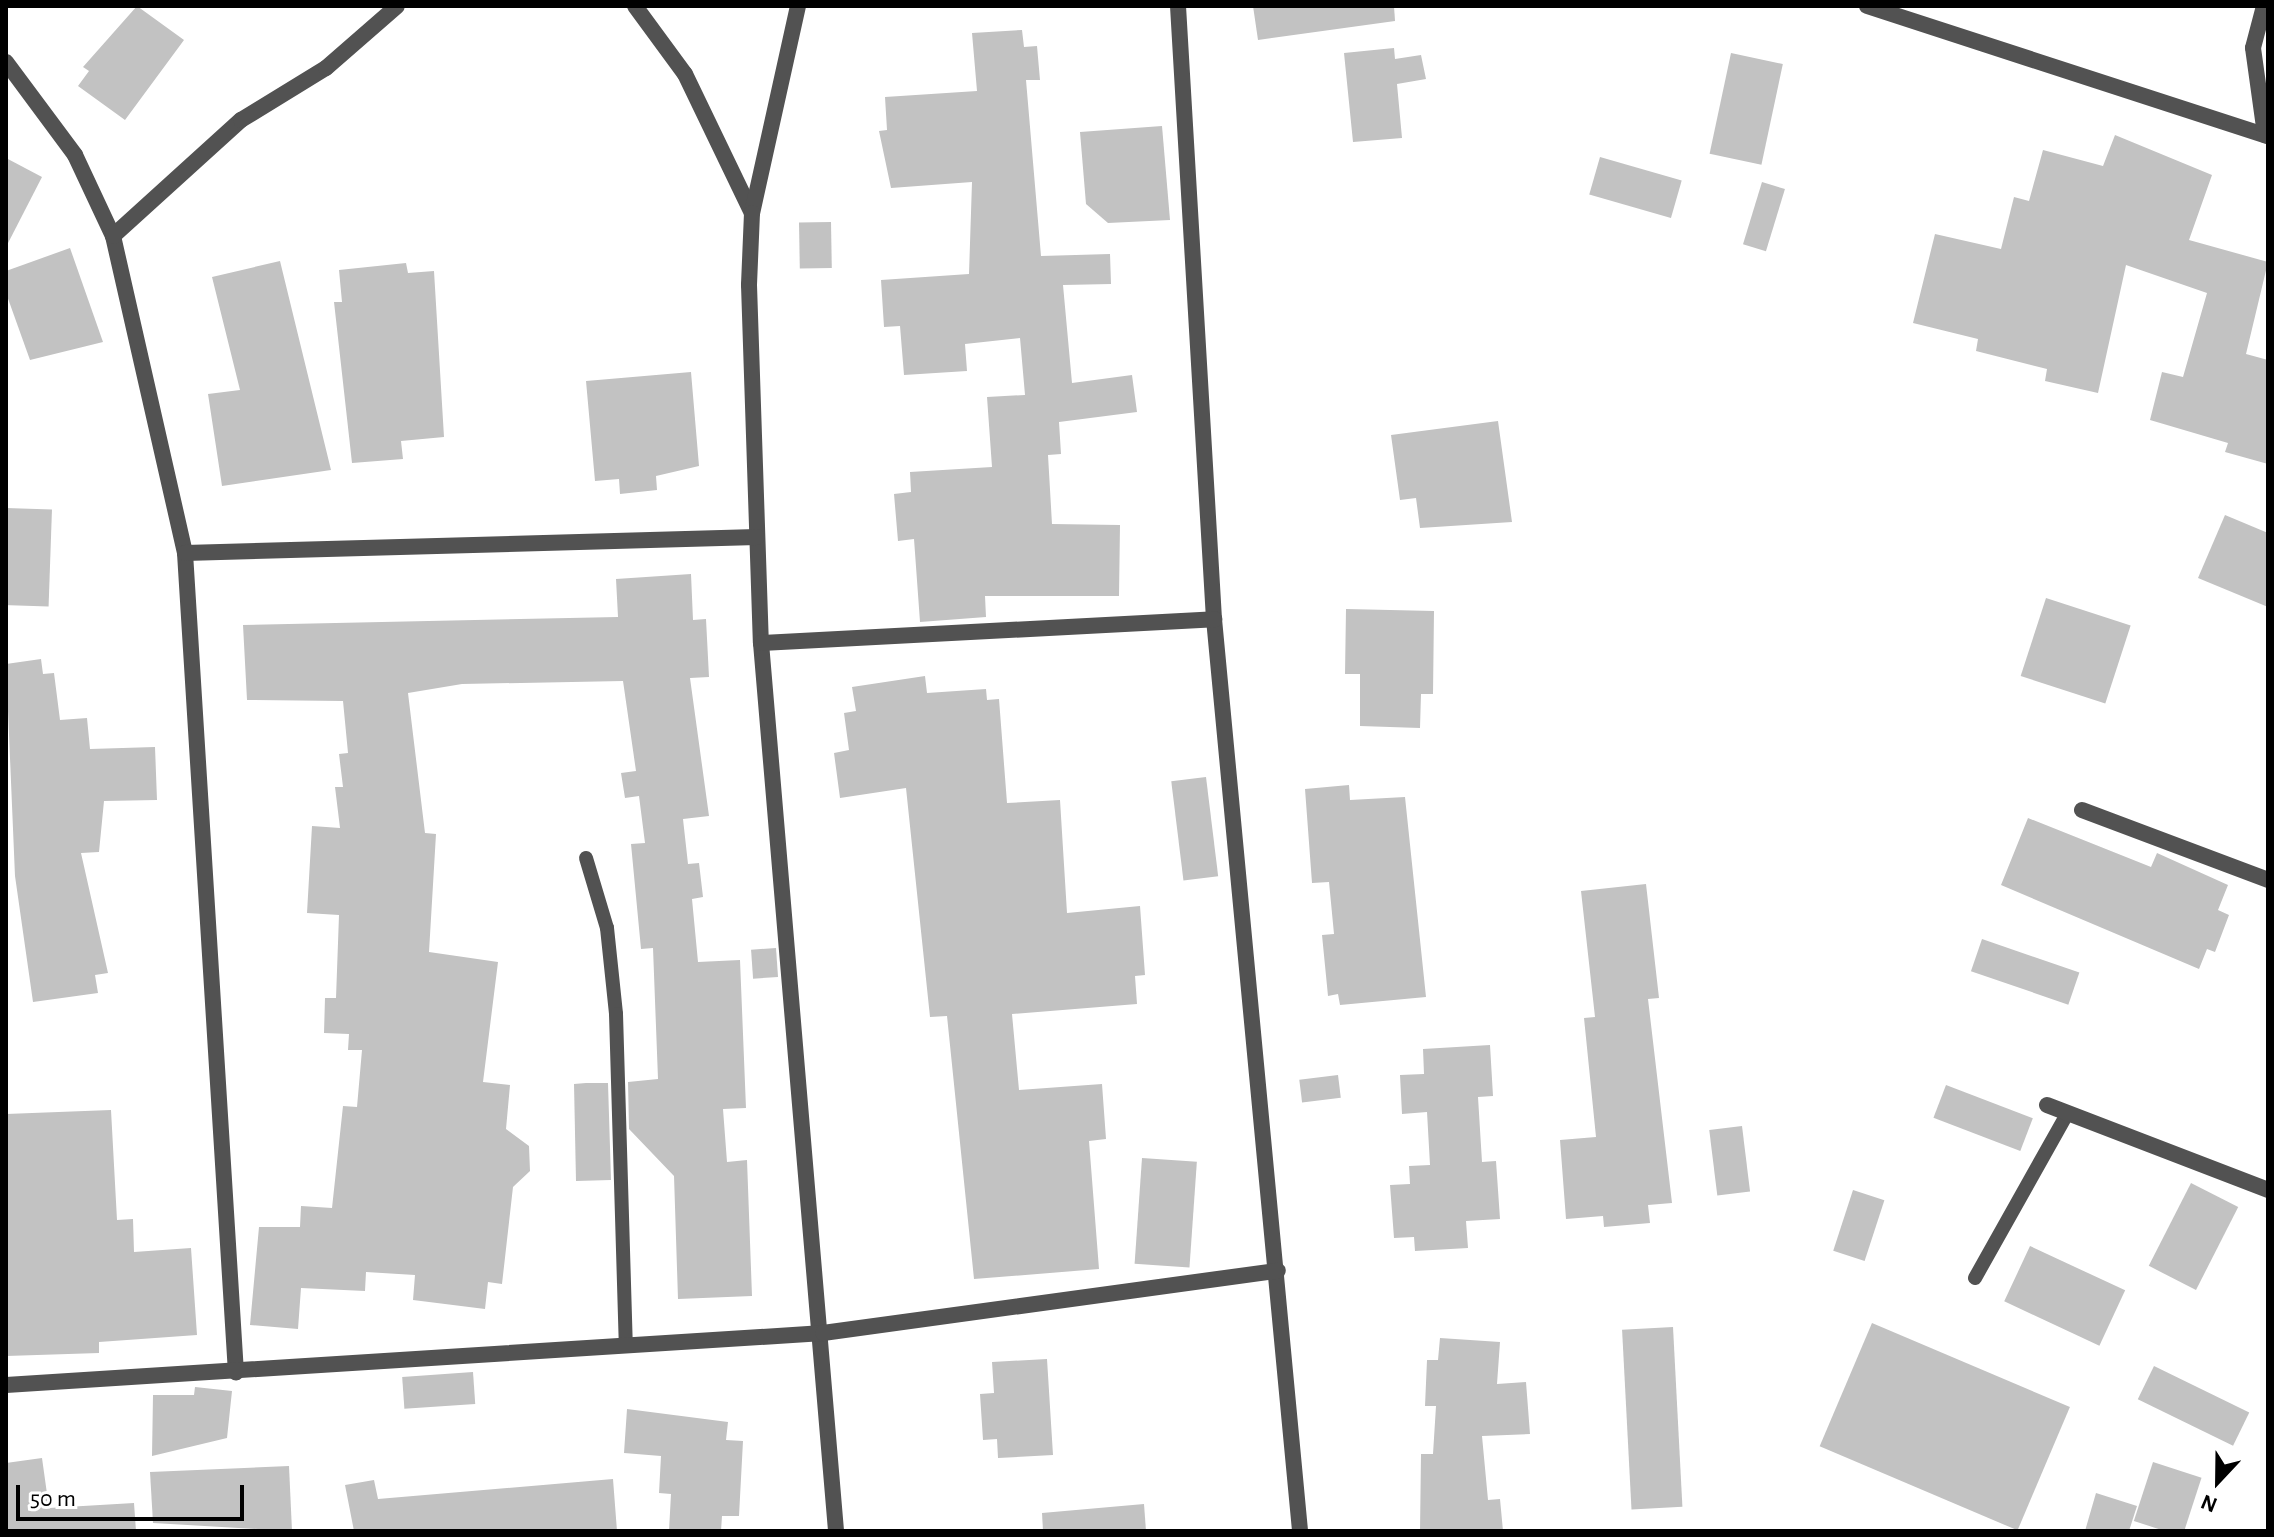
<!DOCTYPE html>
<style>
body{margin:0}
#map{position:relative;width:2274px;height:1537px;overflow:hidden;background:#fff;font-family:"Alegreya Sans",sans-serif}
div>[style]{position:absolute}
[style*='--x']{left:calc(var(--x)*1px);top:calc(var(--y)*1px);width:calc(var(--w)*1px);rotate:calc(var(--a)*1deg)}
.building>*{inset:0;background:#c2c2c2;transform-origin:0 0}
.lane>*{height:14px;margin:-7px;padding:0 7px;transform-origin:7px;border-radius:7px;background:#525252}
.street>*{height:16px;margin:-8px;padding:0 8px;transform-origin:8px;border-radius:8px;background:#525252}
span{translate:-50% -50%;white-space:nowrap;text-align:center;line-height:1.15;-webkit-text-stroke:8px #fff;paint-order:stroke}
.frame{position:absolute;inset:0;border:8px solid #000;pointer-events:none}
.north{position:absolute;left:2178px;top:1441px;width:80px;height:80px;-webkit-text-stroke:6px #fff;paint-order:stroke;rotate:202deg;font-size:22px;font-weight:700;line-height:32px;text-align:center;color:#000}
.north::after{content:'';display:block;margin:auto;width:28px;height:36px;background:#000;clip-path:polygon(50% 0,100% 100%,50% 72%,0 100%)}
.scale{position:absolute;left:16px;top:1485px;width:228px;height:36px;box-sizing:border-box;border:4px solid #000;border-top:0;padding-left:10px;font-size:24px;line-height:28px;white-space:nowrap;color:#000;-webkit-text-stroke:6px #fff;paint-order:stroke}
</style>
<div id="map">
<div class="building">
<div style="clip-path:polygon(137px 6px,184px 40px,125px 120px,78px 86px,89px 71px,83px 67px)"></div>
<div style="clip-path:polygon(1253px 6px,1394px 6px,1395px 21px,1258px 40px)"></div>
<div style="clip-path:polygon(1022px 30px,1024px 47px,1037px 46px,1040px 80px,1026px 80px,1041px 256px,1110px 254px,1111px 284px,1063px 285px,1072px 383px,1132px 375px,1137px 412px,1059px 422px,1061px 454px,1048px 455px,1052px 524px,1120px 525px,1119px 596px,985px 596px,986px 617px,920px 622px,914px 539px,898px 541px,894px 494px,911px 492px,910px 472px,992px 467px,987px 397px,1025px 395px,1020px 338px,965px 344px,967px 371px,904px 375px,900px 326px,884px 327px,881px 280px,969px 274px,972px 182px,891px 188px,879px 131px,887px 130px,885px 97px,977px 91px,972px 33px)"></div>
<div style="clip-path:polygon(1394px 48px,1395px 59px,1421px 55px,1426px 79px,1397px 84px,1402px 138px,1353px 142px,1344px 53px)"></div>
<div style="left:1731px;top:53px;width:53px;height:103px;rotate:12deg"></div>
<div style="clip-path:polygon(1162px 126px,1170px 220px,1108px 223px,1086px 204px,1080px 132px)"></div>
<div style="clip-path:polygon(2115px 135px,2212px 175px,2189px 240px,2268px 262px,2246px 354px,2268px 360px,2268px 464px,2225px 452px,2228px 443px,2150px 420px,2162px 372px,2183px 377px,2207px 293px,2126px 265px,2098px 393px,2045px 381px,2047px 369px,1976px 351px,1978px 339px,1913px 323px,1935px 234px,2001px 249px,2014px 197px,2029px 201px,2043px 150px,2103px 166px)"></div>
<div style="left:1600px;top:157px;width:85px;height:39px;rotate:16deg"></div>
<div style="clip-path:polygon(6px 158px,42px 177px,6px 247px)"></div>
<div style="left:1762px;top:182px;width:24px;height:65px;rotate:17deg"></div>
<div style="left:831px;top:222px;width:46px;height:32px;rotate:89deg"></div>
<div style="clip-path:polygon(70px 248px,103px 342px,30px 360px,6px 293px,6px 271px)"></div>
<div style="clip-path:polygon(280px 261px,331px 470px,222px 486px,208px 394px,240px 390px,212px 277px)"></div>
<div style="clip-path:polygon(406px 263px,408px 273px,434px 271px,444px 437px,401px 441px,403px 459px,352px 463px,334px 302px,342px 302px,339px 270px)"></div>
<div style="clip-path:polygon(691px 372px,699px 466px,656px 476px,657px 490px,620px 494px,619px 479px,595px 481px,586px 381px)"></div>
<div style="clip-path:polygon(1498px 421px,1512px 522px,1420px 528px,1416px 498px,1400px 500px,1391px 435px)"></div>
<div style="left:6px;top:508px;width:46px;height:97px;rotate:2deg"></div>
<div style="clip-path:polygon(2225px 515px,2268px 533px,2268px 607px,2198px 578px)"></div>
<div style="clip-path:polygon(691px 574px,693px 620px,706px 619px,709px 677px,690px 678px,709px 816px,683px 819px,688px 864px,699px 863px,703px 897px,692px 899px,698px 962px,740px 960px,746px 1108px,723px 1109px,727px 1162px,747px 1160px,752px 1296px,678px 1299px,674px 1176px,629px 1129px,628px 1082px,658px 1079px,653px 948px,641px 949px,631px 844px,645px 843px,639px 796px,625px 798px,621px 773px,636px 771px,623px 681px,462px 684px,408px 693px,425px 833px,436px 834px,429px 952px,498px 962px,483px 1082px,510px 1085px,506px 1129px,529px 1146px,530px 1171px,513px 1187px,502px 1284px,488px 1282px,485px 1309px,413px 1300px,415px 1275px,366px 1272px,365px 1291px,301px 1288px,298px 1329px,250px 1325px,259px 1227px,300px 1227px,301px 1206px,332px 1208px,343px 1106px,357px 1107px,362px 1050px,348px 1050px,349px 1034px,324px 1033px,325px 998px,336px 998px,339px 915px,307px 913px,312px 826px,340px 828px,335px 787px,343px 787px,339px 754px,348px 753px,343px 701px,247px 700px,243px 625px,618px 617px,616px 579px)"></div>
<div style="left:2046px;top:598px;width:89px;height:82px;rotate:18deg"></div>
<div style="clip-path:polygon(1346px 609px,1434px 611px,1433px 694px,1421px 694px,1420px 728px,1360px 726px,1360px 674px,1345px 674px)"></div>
<div style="clip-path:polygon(41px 659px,43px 674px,54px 673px,60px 720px,87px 718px,90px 749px,155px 747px,157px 800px,104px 801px,99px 852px,81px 853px,108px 973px,95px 975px,98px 993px,33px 1002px,15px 876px,6px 664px)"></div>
<div style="clip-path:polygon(925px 676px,927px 693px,986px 689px,987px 700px,999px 699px,1007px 803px,1060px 800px,1067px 913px,1140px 906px,1145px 975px,1135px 976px,1137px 1004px,1012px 1014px,1019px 1090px,1102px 1084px,1106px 1139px,1089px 1141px,1099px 1269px,974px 1279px,947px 1016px,930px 1017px,906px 788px,840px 798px,834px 753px,849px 750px,844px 713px,856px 711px,852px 687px)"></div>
<div style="left:1206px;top:777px;width:100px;height:35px;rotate:83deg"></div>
<div style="clip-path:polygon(1349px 785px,1350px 800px,1405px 797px,1426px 997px,1340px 1005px,1338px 994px,1328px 996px,1322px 935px,1334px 934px,1329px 882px,1312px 883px,1305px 789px)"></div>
<div style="clip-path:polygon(2028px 818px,2151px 867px,2157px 853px,2228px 885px,2218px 910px,2229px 915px,2215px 952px,2207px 949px,2199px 969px,2001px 885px)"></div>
<div style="clip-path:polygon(1646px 884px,1659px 998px,1648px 999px,1672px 1203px,1648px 1205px,1650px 1223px,1604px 1227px,1603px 1216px,1566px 1219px,1560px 1140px,1596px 1137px,1584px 1018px,1595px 1017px,1581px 891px)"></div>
<div style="left:1982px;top:939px;width:103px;height:34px;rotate:19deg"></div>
<div style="left:776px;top:948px;width:29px;height:25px;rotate:86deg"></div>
<div style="clip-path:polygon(1490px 1045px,1493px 1096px,1478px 1097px,1482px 1162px,1496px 1161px,1500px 1219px,1466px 1221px,1468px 1248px,1415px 1251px,1414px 1237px,1394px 1238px,1390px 1185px,1410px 1184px,1409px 1166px,1430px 1165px,1427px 1112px,1402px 1114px,1400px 1075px,1424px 1074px,1423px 1049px)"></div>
<div style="left:1338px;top:1075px;width:23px;height:39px;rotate:83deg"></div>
<div style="clip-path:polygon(586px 1083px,608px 1083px,611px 1180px,576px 1181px,574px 1084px)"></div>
<div style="left:1946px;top:1085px;width:93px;height:35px;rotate:21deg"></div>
<div style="clip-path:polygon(111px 1110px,117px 1220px,133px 1219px,134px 1252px,191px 1248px,197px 1335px,99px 1342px,99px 1353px,6px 1356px,6px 1114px)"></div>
<div style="left:1742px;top:1126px;width:66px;height:33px;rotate:83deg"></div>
<div style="left:1142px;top:1158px;width:55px;height:106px;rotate:4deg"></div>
<div style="left:2191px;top:1183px;width:53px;height:93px;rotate:27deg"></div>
<div style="left:1853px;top:1190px;width:33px;height:64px;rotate:18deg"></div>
<div style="left:2030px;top:1246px;width:105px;height:61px;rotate:25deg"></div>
<div style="left:1872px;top:1323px;width:215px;height:134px;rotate:23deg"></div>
<div style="left:1673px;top:1327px;width:180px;height:51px;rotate:87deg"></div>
<div style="clip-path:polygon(1440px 1338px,1500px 1342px,1497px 1384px,1526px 1382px,1530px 1434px,1482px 1436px,1488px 1500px,1500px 1499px,1503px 1531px,1420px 1531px,1421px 1454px,1433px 1454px,1436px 1406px,1425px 1406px,1427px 1360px,1438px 1360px)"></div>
<div style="clip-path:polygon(1047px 1359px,1053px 1455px,998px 1458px,997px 1439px,983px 1440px,980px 1394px,994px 1393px,992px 1362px)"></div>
<div style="left:2154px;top:1366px;width:106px;height:37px;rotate:26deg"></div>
<div style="left:473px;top:1372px;width:32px;height:71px;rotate:86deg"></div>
<div style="clip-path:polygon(195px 1387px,232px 1391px,227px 1438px,152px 1456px,153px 1395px,194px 1395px)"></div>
<div style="clip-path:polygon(627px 1409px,728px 1422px,726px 1440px,743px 1441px,739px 1516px,722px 1516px,721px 1531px,669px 1531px,671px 1494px,659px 1493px,661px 1456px,624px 1453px)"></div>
<div style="clip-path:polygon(42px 1458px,49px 1508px,134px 1503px,136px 1531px,6px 1531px,6px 1463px)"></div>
<div style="left:2153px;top:1462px;width:51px;height:62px;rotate:18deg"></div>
<div style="clip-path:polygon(289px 1466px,292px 1531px,153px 1523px,150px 1472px)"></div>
<div style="clip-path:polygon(613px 1479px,617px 1531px,354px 1531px,345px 1485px,374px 1480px,378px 1499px)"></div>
<div style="clip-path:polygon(2096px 1493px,2137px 1506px,2129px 1531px,2085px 1531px)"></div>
<div style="clip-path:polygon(1144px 1504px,1146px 1531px,1043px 1531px,1042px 1513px)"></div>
</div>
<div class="lane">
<div style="--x:586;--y:858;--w:73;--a:73.3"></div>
<div style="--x:607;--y:928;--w:86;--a:84"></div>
<div style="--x:616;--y:1014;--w:332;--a:88.3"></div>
<div style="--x:1975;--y:1278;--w:188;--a:-60.7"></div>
</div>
<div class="street">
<div style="--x:635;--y:6;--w:84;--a:53.7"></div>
<div style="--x:685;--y:74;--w:154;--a:64.3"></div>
<div style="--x:798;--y:6;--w:212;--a:102.5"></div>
<div style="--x:752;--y:213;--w:72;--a:92.4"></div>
<div style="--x:749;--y:285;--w:358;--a:88.1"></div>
<div style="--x:761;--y:643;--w:891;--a:85.17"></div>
<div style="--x:1178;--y:6;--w:614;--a:86.64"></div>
<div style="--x:1214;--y:619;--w:916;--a:84.61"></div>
<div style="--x:1867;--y:6;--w:422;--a:18"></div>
<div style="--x:2264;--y:6;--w:43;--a:104.7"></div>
<div style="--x:2253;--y:48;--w:88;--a:82.1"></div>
<div style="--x:6;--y:62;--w:116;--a:53.4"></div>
<div style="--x:75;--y:155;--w:89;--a:64.9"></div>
<div style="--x:113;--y:236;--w:325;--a:77.2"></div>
<div style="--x:185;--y:553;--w:821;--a:86.44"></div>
<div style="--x:113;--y:236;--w:173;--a:-42.2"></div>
<div style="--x:241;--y:120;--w:100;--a:-31.5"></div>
<div style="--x:326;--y:68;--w:94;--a:-41.1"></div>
<div style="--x:185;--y:553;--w:572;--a:-1.6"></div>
<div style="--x:761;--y:643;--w:454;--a:-3"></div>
<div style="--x:2082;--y:810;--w:199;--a:20.6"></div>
<div style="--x:2047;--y:1105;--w:237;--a:21"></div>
<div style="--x:6;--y:1385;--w:819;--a:-3.64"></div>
<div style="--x:823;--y:1333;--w:459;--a:-7.8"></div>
</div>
<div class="frame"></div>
<div class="north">N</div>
<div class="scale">50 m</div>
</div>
